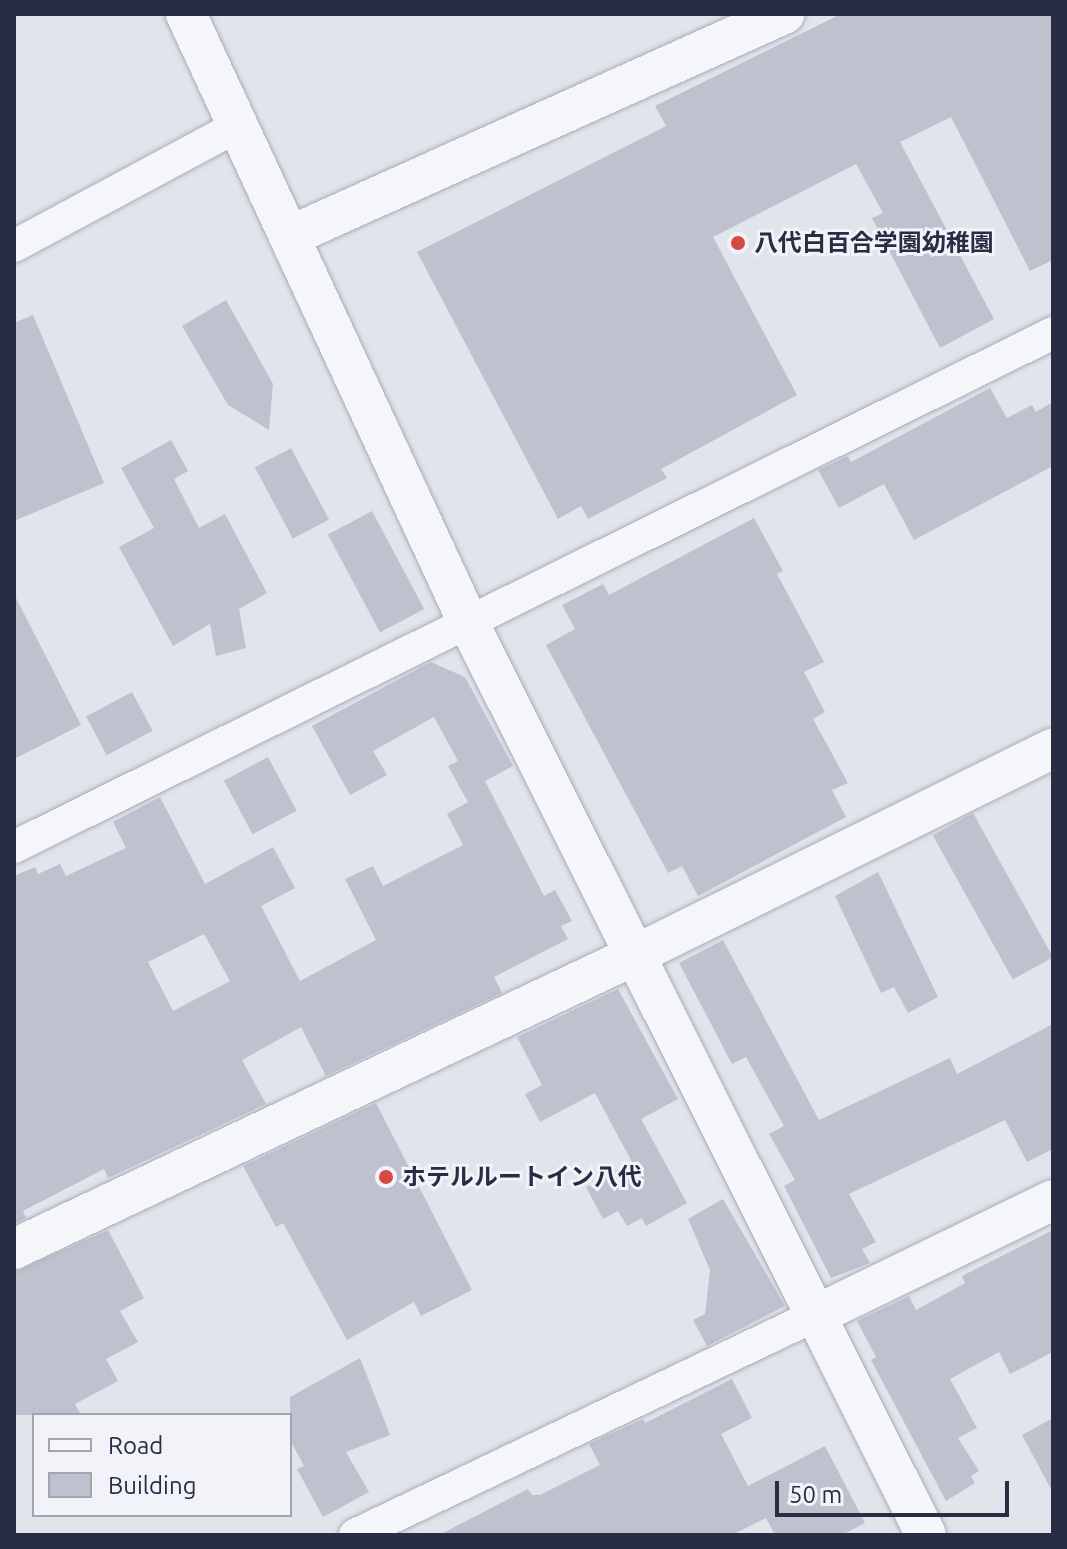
<!DOCTYPE html>
<meta charset="utf-8">
<style>
body{margin:0}
#map{position:relative;width:1067px;height:1549px;overflow:hidden;background:#e2e4eb;font-family:Ubuntu,"Noto Sans JP",sans-serif}
div>[style]{position:absolute}
[style*='--x']{left:calc(var(--x)*1px);top:calc(var(--y)*1px);width:calc(var(--w)*1px);rotate:calc(var(--a)*1deg)}
.building>*{inset:0;background:#bfc1ce;transform-origin:0 0}
.roads{filter:drop-shadow(0 0 2px #aaadb9) drop-shadow(0 0 2px #aaadb9)}
.minor>*{height:32px;margin:-16px;padding:0 16px;transform-origin:16px;border-radius:16px;background:#f5f6f9}
.tertiary>*{height:40px;margin:-20px;padding:0 20px;transform-origin:20px;border-radius:20px;background:#f5f6f9}
.dots>*{width:22px;height:22px;translate:-50% -50%;box-sizing:border-box;border:4px solid #f2f3f8;border-radius:50%}
span{translate:-50% -50%;white-space:nowrap;text-align:center;line-height:1.15;-webkit-text-stroke:6px #f2f3f8;paint-order:stroke}
.poi-label{font-size:24px;color:#292d44;font-weight:700}
.left{translate:0 -50%;text-align:left}
.frame{position:absolute;inset:0;border:16px solid #292d44;pointer-events:none}
.legend{position:absolute;left:32px;top:1413px;width:260px;height:104px;box-sizing:border-box;background:#f2f3f8;border:2px solid #a2a4b0;margin:0;padding:10px 14px;list-style:none;font-size:24px;color:#292d44}
.legend li{display:flex;align-items:center;gap:16px;height:40px}
.legend b{width:40px;border:2px solid #a2a4b0}
.scale{position:absolute;left:775px;top:1481px;width:234px;height:36px;box-sizing:border-box;border:4px solid #292d44;border-top:0;padding-left:10px;font-size:24px;line-height:28px;white-space:nowrap;color:#292d44;-webkit-text-stroke:6px #f2f3f8;paint-order:stroke}
</style>
<div id="map">
<div class="building">
<div style="clip-path:polygon(841px 14px,1053px 14px,1053px 260px,1030px 271px,951px 117px,900px 142px,994px 319px,940px 348px,872px 218px,883px 213px,856px 164px,713px 237px,797px 395px,661px 469px,667px 478px,588px 519px,581px 506px,558px 519px,417px 252px,666px 126px,655px 106px)"></div>
<div style="clip-path:polygon(226px 300px,273px 384px,269px 430px,228px 405px,182px 326px)"></div>
<div style="clip-path:polygon(33px 315px,104px 483px,14px 521px,14px 323px)"></div>
<div style="clip-path:polygon(990px 388px,1007px 418px,1032px 405px,1036px 412px,1053px 402px,1053px 466px,914px 540px,884px 484px,839px 508px,818px 470px,848px 456px,851px 462px)"></div>
<div style="clip-path:polygon(171px 440px,188px 471px,174px 479px,199px 528px,225px 514px,267px 593px,239px 609px,246px 648px,216px 656px,210px 624px,173px 646px,119px 547px,154px 528px,121px 468px)"></div>
<div style="left:291px;top:448px;width:81px;height:41px;rotate:62deg"></div>
<div style="left:372px;top:511px;width:111px;height:50px;rotate:62deg"></div>
<div style="clip-path:polygon(754px 518px,783px 571px,777px 574px,824px 662px,804px 672px,825px 712px,813px 719px,848px 783px,832px 790px,846px 817px,698px 896px,682px 866px,668px 873px,546px 645px,575px 629px,562px 605px,603px 584px,609px 595px)"></div>
<div style="clip-path:polygon(14px 594px,81px 725px,14px 759px)"></div>
<div style="clip-path:polygon(evenodd,431px 662px,465px 677px,513px 766px,485px 781px,544px 896px,555px 890px,572px 921px,561px 926px,568px 939px,494px 977px,502px 993px,326px 1076px,301px 1027px,242px 1060px,266px 1104px,108px 1178px,104px 1169px,23px 1211px,26px 1218px,14px 1224px,14px 876px,35px 867px,38px 874px,60px 864px,66px 876px,126px 848px,113px 822px,160px 797px,205px 884px,273px 847px,295px 888px,261px 906px,300px 981px,376px 940px,345px 879px,373px 866px,383px 886px,463px 845px,447px 814px,468px 802px,448px 766px,458px 761px,434px 717px,373px 751px,387px 775px,350px 795px,312px 726px,431px 662px,204px 934px,230px 981px,173px 1011px,148px 962px,204px 934px)"></div>
<div style="left:132px;top:692px;width:44px;height:52px;rotate:62deg"></div>
<div style="left:268px;top:757px;width:61px;height:50px;rotate:62deg"></div>
<div style="left:973px;top:813px;width:165px;height:46px;rotate:61deg"></div>
<div style="clip-path:polygon(878px 872px,938px 997px,908px 1013px,894px 987px,881px 993px,835px 896px)"></div>
<div style="clip-path:polygon(723px 940px,819px 1120px,950px 1058px,957px 1074px,1053px 1024px,1053px 1149px,1027px 1162px,1005px 1120px,849px 1194px,876px 1242px,862px 1249px,870px 1263px,831px 1278px,784px 1186px,795px 1180px,769px 1134px,784px 1126px,746px 1057px,732px 1064px,679px 963px)"></div>
<div style="clip-path:polygon(618px 989px,678px 1099px,641px 1119px,687px 1203px,646px 1226px,642px 1218px,627px 1226px,618px 1211px,603px 1219px,586px 1187px,632px 1162px,595px 1093px,540px 1122px,525px 1094px,542px 1085px,517px 1037px)"></div>
<div style="clip-path:polygon(376px 1103px,472px 1290px,421px 1316px,414px 1302px,347px 1340px,283px 1223px,276px 1227px,243px 1166px)"></div>
<div style="clip-path:polygon(723px 1199px,785px 1306px,707px 1346px,693px 1320px,705px 1314px,710px 1270px,688px 1219px)"></div>
<div style="clip-path:polygon(108px 1230px,144px 1298px,120px 1311px,138px 1342px,106px 1359px,118px 1381px,75px 1404px,81px 1415px,14px 1415px,14px 1272px)"></div>
<div style="clip-path:polygon(1053px 1230px,1053px 1352px,1010px 1374px,999px 1352px,950px 1379px,977px 1428px,958px 1438px,979px 1471px,971px 1476px,975px 1483px,946px 1501px,871px 1360px,876px 1357px,857px 1321px,909px 1296px,916px 1310px,965px 1283px,962px 1276px)"></div>
<div style="clip-path:polygon(360px 1358px,390px 1435px,346px 1452px,369px 1492px,323px 1517px,297px 1469px,304px 1466px,290px 1440px,290px 1397px)"></div>
<div style="clip-path:polygon(732px 1379px,752px 1418px,721px 1434px,748px 1486px,825px 1446px,865px 1523px,842px 1535px,775px 1535px,766px 1518px,732px 1535px,439px 1535px,528px 1489px,532px 1495px,540px 1495px,600px 1465px,589px 1444px,643px 1419px,645px 1423px)"></div>
<div style="clip-path:polygon(1053px 1418px,1053px 1493px,1022px 1435px)"></div>
</div>
<div class="roads">
<div class="minor">
<div style="--x:14;--y:246;--w:254;--a:-28.2"></div>
<div style="--x:14;--y:847;--w:1159;--a:-26.32"></div>
<div style="--x:355;--y:1535;--w:511;--a:-25.51"></div>
</div>
<div class="tertiary">
<div style="--x:186;--y:14;--w:670;--a:65.12"></div>
<div style="--x:468;--y:622;--w:1021;--a:63.36"></div>
<div style="--x:290;--y:236;--w:542;--a:-24.2"></div>
<div style="--x:14;--y:1249;--w:687;--a:-25.33"></div>
<div style="--x:635;--y:955;--w:466;--a:-26.3"></div>
<div style="--x:816;--y:1315;--w:263;--a:-25.9"></div>
</div>
</div>
<div class="dots">
<div style="left:738px;top:243px;background:#d64b41"></div>
<div style="left:386px;top:1177px;background:#d64b41"></div>
</div>
<div class="poi-label">
<span class="left" style="left:754px;top:243px">八代白百合学園幼稚園</span>
<span class="left" style="left:402px;top:1177px">ホテルルートイン八代</span>
</div>
<div class="frame"></div>
<ul class="legend">
<li><b style="height:10px;background:#f5f6f9"></b>Road</li>
<li><b style="height:22px;background:#bfc1ce"></b>Building</li>
</ul>
<div class="scale">50 m</div>
</div>
